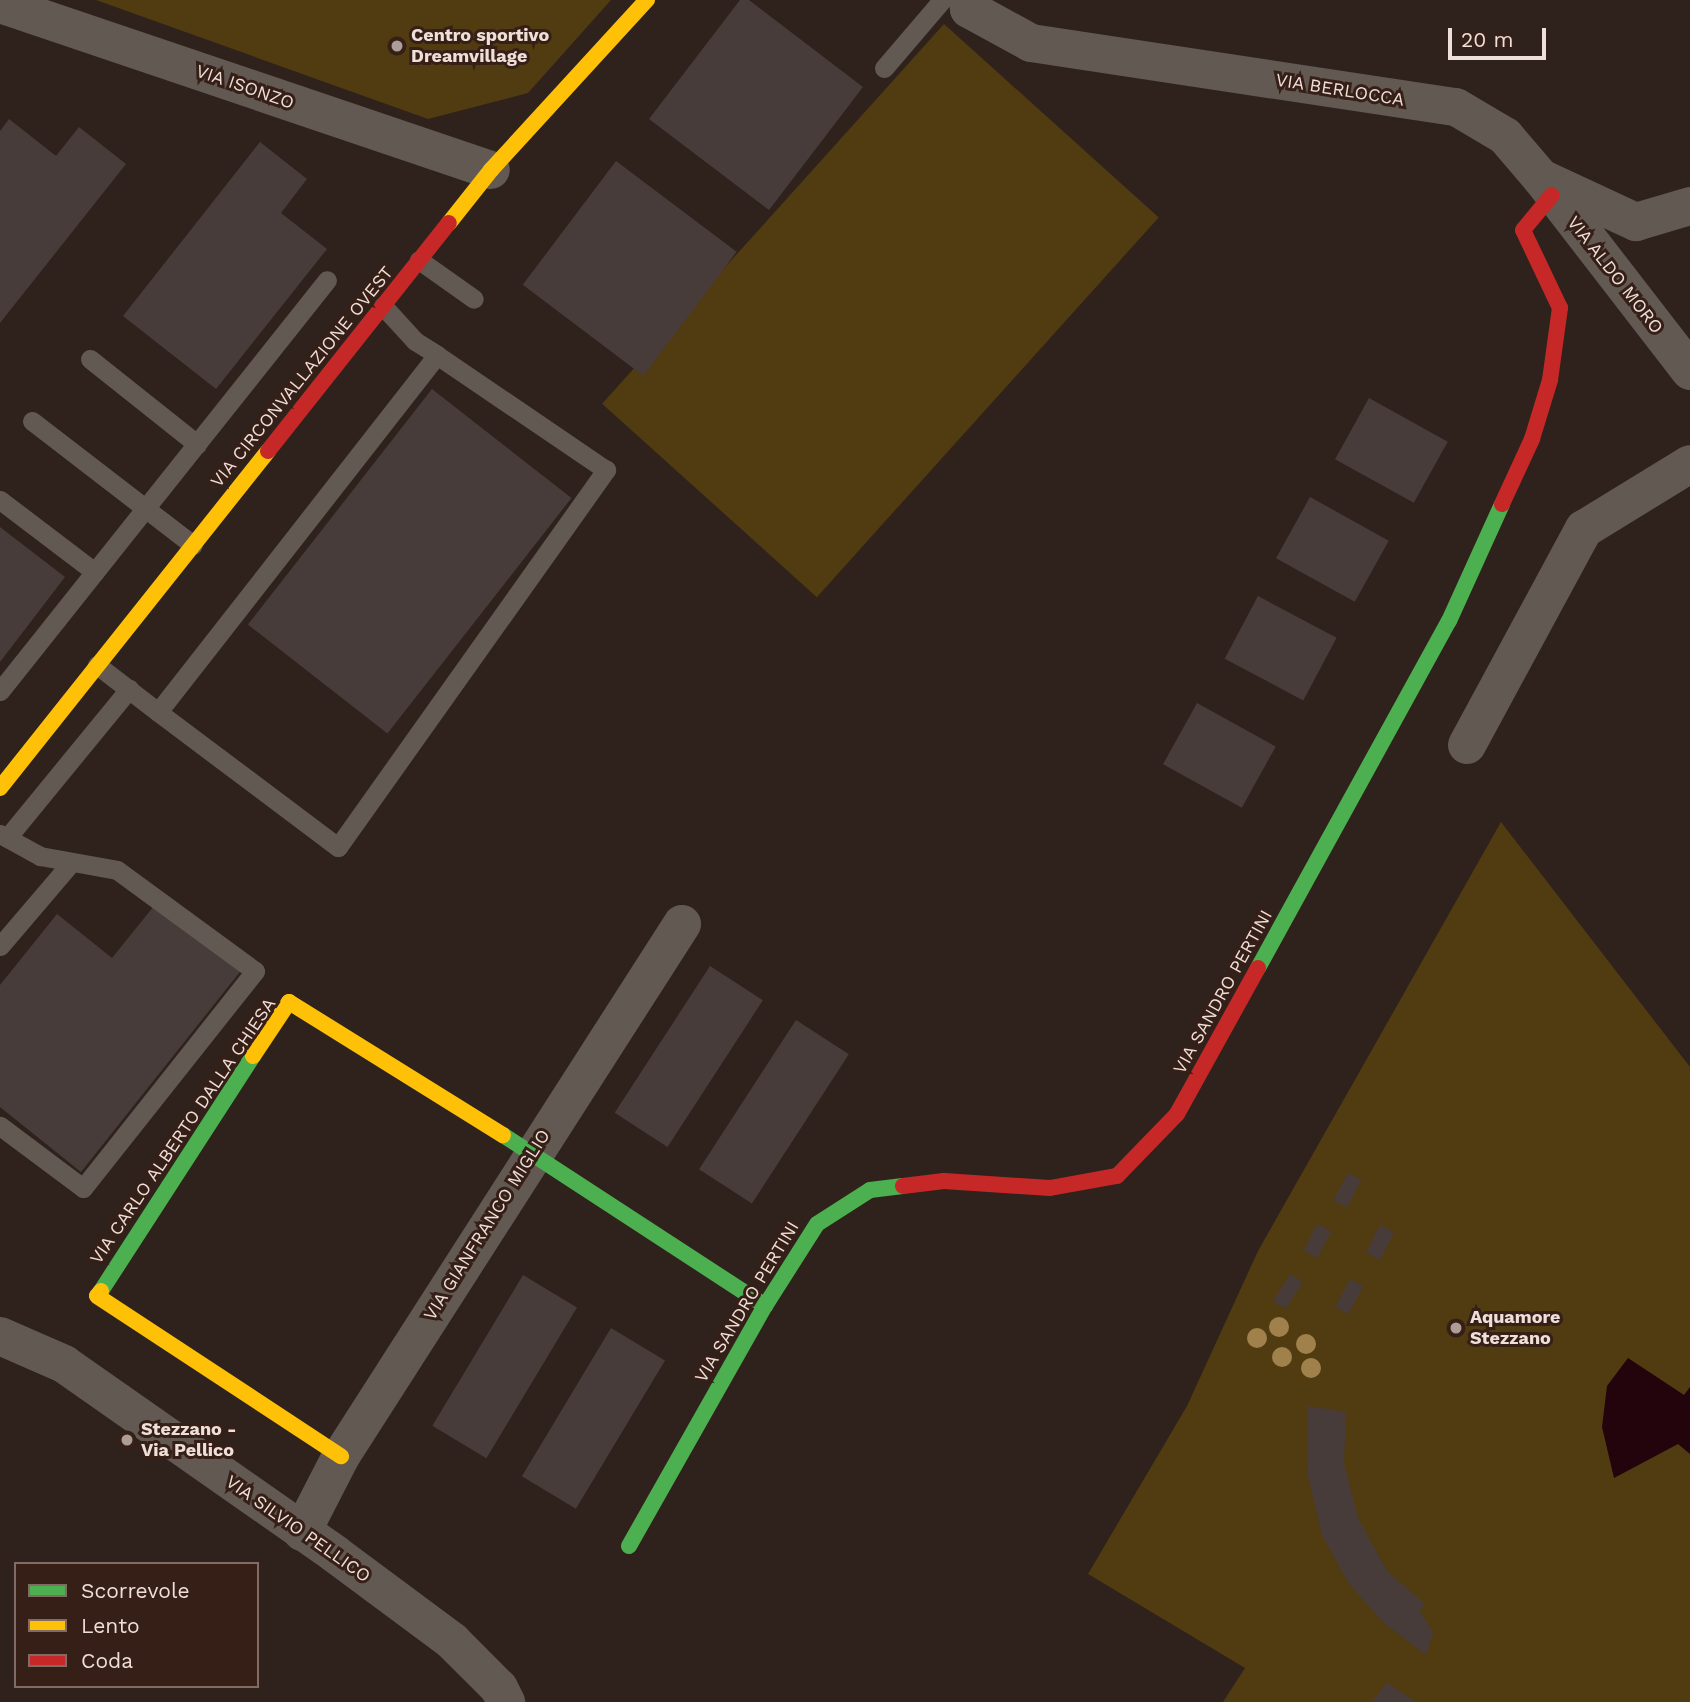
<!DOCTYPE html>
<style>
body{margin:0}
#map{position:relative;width:1690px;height:1702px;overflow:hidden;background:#2f221d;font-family:"Work Sans",sans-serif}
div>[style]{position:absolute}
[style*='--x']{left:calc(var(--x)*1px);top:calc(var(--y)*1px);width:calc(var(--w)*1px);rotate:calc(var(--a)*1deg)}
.green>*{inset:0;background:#513b10;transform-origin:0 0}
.water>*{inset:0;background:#23030c}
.building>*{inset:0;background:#483c3a;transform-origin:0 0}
.lane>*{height:19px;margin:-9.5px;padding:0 9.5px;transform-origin:9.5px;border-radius:9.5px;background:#625953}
.street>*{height:38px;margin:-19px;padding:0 19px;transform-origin:19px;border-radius:19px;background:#625953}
.fast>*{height:16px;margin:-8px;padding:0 8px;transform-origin:8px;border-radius:8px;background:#4caf50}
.slow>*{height:16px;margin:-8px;padding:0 8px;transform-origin:8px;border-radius:8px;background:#ffc107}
.jam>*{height:16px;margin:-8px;padding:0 8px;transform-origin:8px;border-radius:8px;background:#c62828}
.trees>*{width:20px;height:20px;margin:-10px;border-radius:50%;background:#a1814b}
.dots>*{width:19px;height:19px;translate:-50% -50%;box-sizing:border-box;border:4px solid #361f16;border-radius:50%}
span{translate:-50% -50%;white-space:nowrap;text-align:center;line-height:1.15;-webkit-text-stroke:6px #361f16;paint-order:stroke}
.poi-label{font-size:18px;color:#efdfd9;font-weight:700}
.left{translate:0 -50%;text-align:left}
.street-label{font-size:18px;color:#efdfd9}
.legend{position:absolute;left:14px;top:1562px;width:245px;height:126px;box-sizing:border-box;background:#361f16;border:2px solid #806c64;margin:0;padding:9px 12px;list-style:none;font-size:21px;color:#efdfd9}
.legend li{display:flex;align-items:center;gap:14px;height:35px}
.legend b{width:35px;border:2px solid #806c64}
.scale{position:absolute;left:1448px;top:28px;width:98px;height:32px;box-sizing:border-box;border:4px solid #efdfd9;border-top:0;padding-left:9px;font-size:21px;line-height:24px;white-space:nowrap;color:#efdfd9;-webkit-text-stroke:5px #361f16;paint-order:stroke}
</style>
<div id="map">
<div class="green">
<div style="clip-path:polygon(96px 0,611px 0,528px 93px,428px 119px)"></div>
<div style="left:944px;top:24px;width:289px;height:511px;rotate:42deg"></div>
<div style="clip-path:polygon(1501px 822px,1690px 1067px,1690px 1702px,1223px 1702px,1245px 1668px,1088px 1574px,1187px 1406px,1258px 1251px)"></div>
</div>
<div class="water">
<div style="clip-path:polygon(1628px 1358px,1684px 1395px,1690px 1387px,1690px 1454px,1678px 1444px,1614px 1478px,1602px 1427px,1607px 1386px)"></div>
</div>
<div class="building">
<div style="clip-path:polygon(740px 0,749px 0,863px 87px,769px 210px,649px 119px)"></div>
<div style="clip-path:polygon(9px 119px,56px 156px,79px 127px,126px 164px,0 323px,0 131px)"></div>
<div style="clip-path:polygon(260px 142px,307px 179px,281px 213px,327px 249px,216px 389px,123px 316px)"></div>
<div style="left:616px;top:161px;width:151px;height:155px;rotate:37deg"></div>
<div style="left:432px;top:389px;width:177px;height:299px;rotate:38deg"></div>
<div style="left:1369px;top:398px;width:90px;height:70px;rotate:29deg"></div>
<div style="left:1310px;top:497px;width:90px;height:70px;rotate:29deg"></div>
<div style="clip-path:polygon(0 527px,65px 577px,0 662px)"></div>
<div style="left:1258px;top:596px;width:89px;height:71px;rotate:28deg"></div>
<div style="left:1197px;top:703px;width:90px;height:70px;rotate:29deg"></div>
<div style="clip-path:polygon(158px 901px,243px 968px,81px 1172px,0 1107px,0 985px,57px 914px,112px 958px)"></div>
<div style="left:710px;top:966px;width:63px;height:175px;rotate:33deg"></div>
<div style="left:796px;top:1020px;width:63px;height:178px;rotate:33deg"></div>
<div style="left:1348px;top:1173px;width:15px;height:31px;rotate:28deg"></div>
<div style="left:1317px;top:1224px;width:16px;height:30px;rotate:27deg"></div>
<div style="left:1380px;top:1225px;width:16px;height:31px;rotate:27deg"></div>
<div style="left:1290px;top:1274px;width:15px;height:32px;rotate:32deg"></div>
<div style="left:523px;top:1275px;width:63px;height:176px;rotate:31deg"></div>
<div style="left:1350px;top:1279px;width:15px;height:32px;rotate:28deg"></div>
<div style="left:611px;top:1328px;width:63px;height:173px;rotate:31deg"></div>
<div style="clip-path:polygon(1307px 1406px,1346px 1412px,1344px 1463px,1358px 1518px,1387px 1571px,1425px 1604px,1420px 1611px,1433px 1633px,1426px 1655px,1384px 1623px,1349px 1584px,1322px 1535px,1308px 1476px)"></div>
<div style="clip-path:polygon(1387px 1682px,1415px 1702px,1372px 1702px)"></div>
</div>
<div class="lane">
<div style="--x:884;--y:68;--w:89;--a:-49.5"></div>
<div style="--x:419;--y:260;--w:67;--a:35.3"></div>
<div style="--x:383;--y:306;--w:47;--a:47.6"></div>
<div style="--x:415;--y:341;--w:26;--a:32"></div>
<div style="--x:90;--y:359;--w:137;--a:38.5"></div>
<div style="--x:32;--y:421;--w:203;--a:37.6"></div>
<div style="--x:0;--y:500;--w:119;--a:37.2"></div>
<div style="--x:97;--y:665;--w:77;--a:37.6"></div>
<div style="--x:158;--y:712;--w:225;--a:36.9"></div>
<div style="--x:338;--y:847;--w:463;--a:-54.6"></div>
<div style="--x:606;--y:470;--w:204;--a:-145.8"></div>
<div style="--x:437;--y:355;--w:453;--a:128"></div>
<div style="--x:0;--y:691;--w:525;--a:-51.49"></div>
<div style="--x:0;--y:834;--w:46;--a:28.8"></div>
<div style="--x:40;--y:856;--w:78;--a:10.3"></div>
<div style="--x:117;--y:870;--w:171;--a:36.2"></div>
<div style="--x:255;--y:971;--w:277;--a:128.4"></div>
<div style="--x:83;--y:1188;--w:104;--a:-143.2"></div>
<div style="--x:7;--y:838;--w:193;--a:-50.7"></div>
<div style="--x:0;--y:946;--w:108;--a:-49.5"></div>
</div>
<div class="street">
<div style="--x:968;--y:0;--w:9;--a:84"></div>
<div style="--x:969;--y:9;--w:71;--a:28.7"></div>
<div style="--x:1031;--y:43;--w:430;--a:8.6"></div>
<div style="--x:1456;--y:107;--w:57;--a:30.6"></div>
<div style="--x:1505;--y:136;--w:55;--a:49.4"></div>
<div style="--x:1541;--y:178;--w:105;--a:24.9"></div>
<div style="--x:1636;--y:222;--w:56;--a:-16.5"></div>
<div style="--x:0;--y:4;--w:518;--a:18.68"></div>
<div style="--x:1541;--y:178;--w:244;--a:52.3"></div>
<div style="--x:1467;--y:745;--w:246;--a:-61.6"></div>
<div style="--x:1584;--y:529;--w:124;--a:-31.5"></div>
<div style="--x:0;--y:1336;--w:70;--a:23.6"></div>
<div style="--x:64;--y:1364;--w:331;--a:35"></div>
<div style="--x:335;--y:1554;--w:146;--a:36.6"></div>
<div style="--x:452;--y:1641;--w:66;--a:45"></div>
<div style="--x:499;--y:1688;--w:16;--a:63"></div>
<div style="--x:302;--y:1532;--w:85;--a:-62.8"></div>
<div style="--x:341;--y:1456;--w:632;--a:-57.34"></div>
</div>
<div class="fast">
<div style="--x:1258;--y:968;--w:396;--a:-61.2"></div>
<div style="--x:1449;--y:621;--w:128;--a:-65.6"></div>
<div style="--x:503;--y:1135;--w:313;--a:33.1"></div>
<div style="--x:101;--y:1291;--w:280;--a:-57.1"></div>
<div style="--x:629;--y:1546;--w:276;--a:-60.5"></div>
<div style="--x:765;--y:1306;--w:97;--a:-57.6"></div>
<div style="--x:817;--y:1224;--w:63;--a:-32.7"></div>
<div style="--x:870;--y:1190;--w:33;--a:-7"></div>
</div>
<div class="slow">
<div style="--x:449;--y:223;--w:68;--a:-51.6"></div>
<div style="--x:491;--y:170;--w:231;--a:-47.5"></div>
<div style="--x:0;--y:788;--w:431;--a:-51.5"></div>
<div style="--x:253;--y:1056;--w:65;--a:-56.3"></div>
<div style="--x:289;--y:1002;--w:252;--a:31.9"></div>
<div style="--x:101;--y:1291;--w:6;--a:129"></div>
<div style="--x:97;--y:1296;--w:292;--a:33.3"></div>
</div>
<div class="jam">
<div style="--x:268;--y:451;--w:291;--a:-51.6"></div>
<div style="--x:1502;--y:504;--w:72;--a:-65.2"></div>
<div style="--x:1532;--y:439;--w:62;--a:-73"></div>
<div style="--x:1550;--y:380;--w:73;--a:-82.1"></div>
<div style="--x:1560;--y:308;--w:86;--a:-115.4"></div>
<div style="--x:1523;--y:230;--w:45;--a:-50.4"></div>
<div style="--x:903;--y:1186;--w:41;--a:-7"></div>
<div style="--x:944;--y:1181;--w:106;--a:3.8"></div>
<div style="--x:1050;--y:1188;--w:68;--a:-10.2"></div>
<div style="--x:1117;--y:1176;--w:86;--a:-45.9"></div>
<div style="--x:1177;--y:1114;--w:167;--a:-61"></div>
</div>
<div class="trees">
<div style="left:1279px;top:1327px"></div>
<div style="left:1257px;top:1338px"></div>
<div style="left:1306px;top:1344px"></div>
<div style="left:1282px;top:1357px"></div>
<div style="left:1311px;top:1368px"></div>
</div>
<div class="dots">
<div style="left:397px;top:46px;background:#ac9d97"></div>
<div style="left:1456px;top:1328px;background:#ac9d97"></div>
<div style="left:127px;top:1440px;background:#ac9d97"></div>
</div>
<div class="poi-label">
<span class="left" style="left:411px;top:46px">Centro sportivo<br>Dreamvillage</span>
<span class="left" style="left:1470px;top:1328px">Aquamore<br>Stezzano</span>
<span class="left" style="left:141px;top:1440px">Stezzano -<br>Via Pellico</span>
</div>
<div class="street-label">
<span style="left:245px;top:87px;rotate:19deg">VIA ISONZO</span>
<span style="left:1340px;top:90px;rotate:9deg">VIA BERLOCCA</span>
<span style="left:1615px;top:275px;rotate:52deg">VIA ALDO MORO</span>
<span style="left:302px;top:377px;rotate:-51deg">VIA CIRCONVALLAZIONE OVEST</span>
<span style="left:1223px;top:992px;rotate:-61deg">VIA SANDRO PERTINI</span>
<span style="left:183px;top:1131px;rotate:-56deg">VIA CARLO ALBERTO DALLA CHIESA</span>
<span style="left:487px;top:1225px;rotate:-58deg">VIA GIANFRANCO MIGLIO</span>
<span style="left:747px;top:1302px;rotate:-59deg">VIA SANDRO PERTINI</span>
<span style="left:298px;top:1529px;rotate:35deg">VIA SILVIO PELLICO</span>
</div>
<ul class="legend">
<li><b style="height:9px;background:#4caf50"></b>Scorrevole</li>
<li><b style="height:9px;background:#ffc107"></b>Lento</li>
<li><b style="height:9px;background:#c62828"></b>Coda</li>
</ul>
<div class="scale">20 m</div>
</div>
